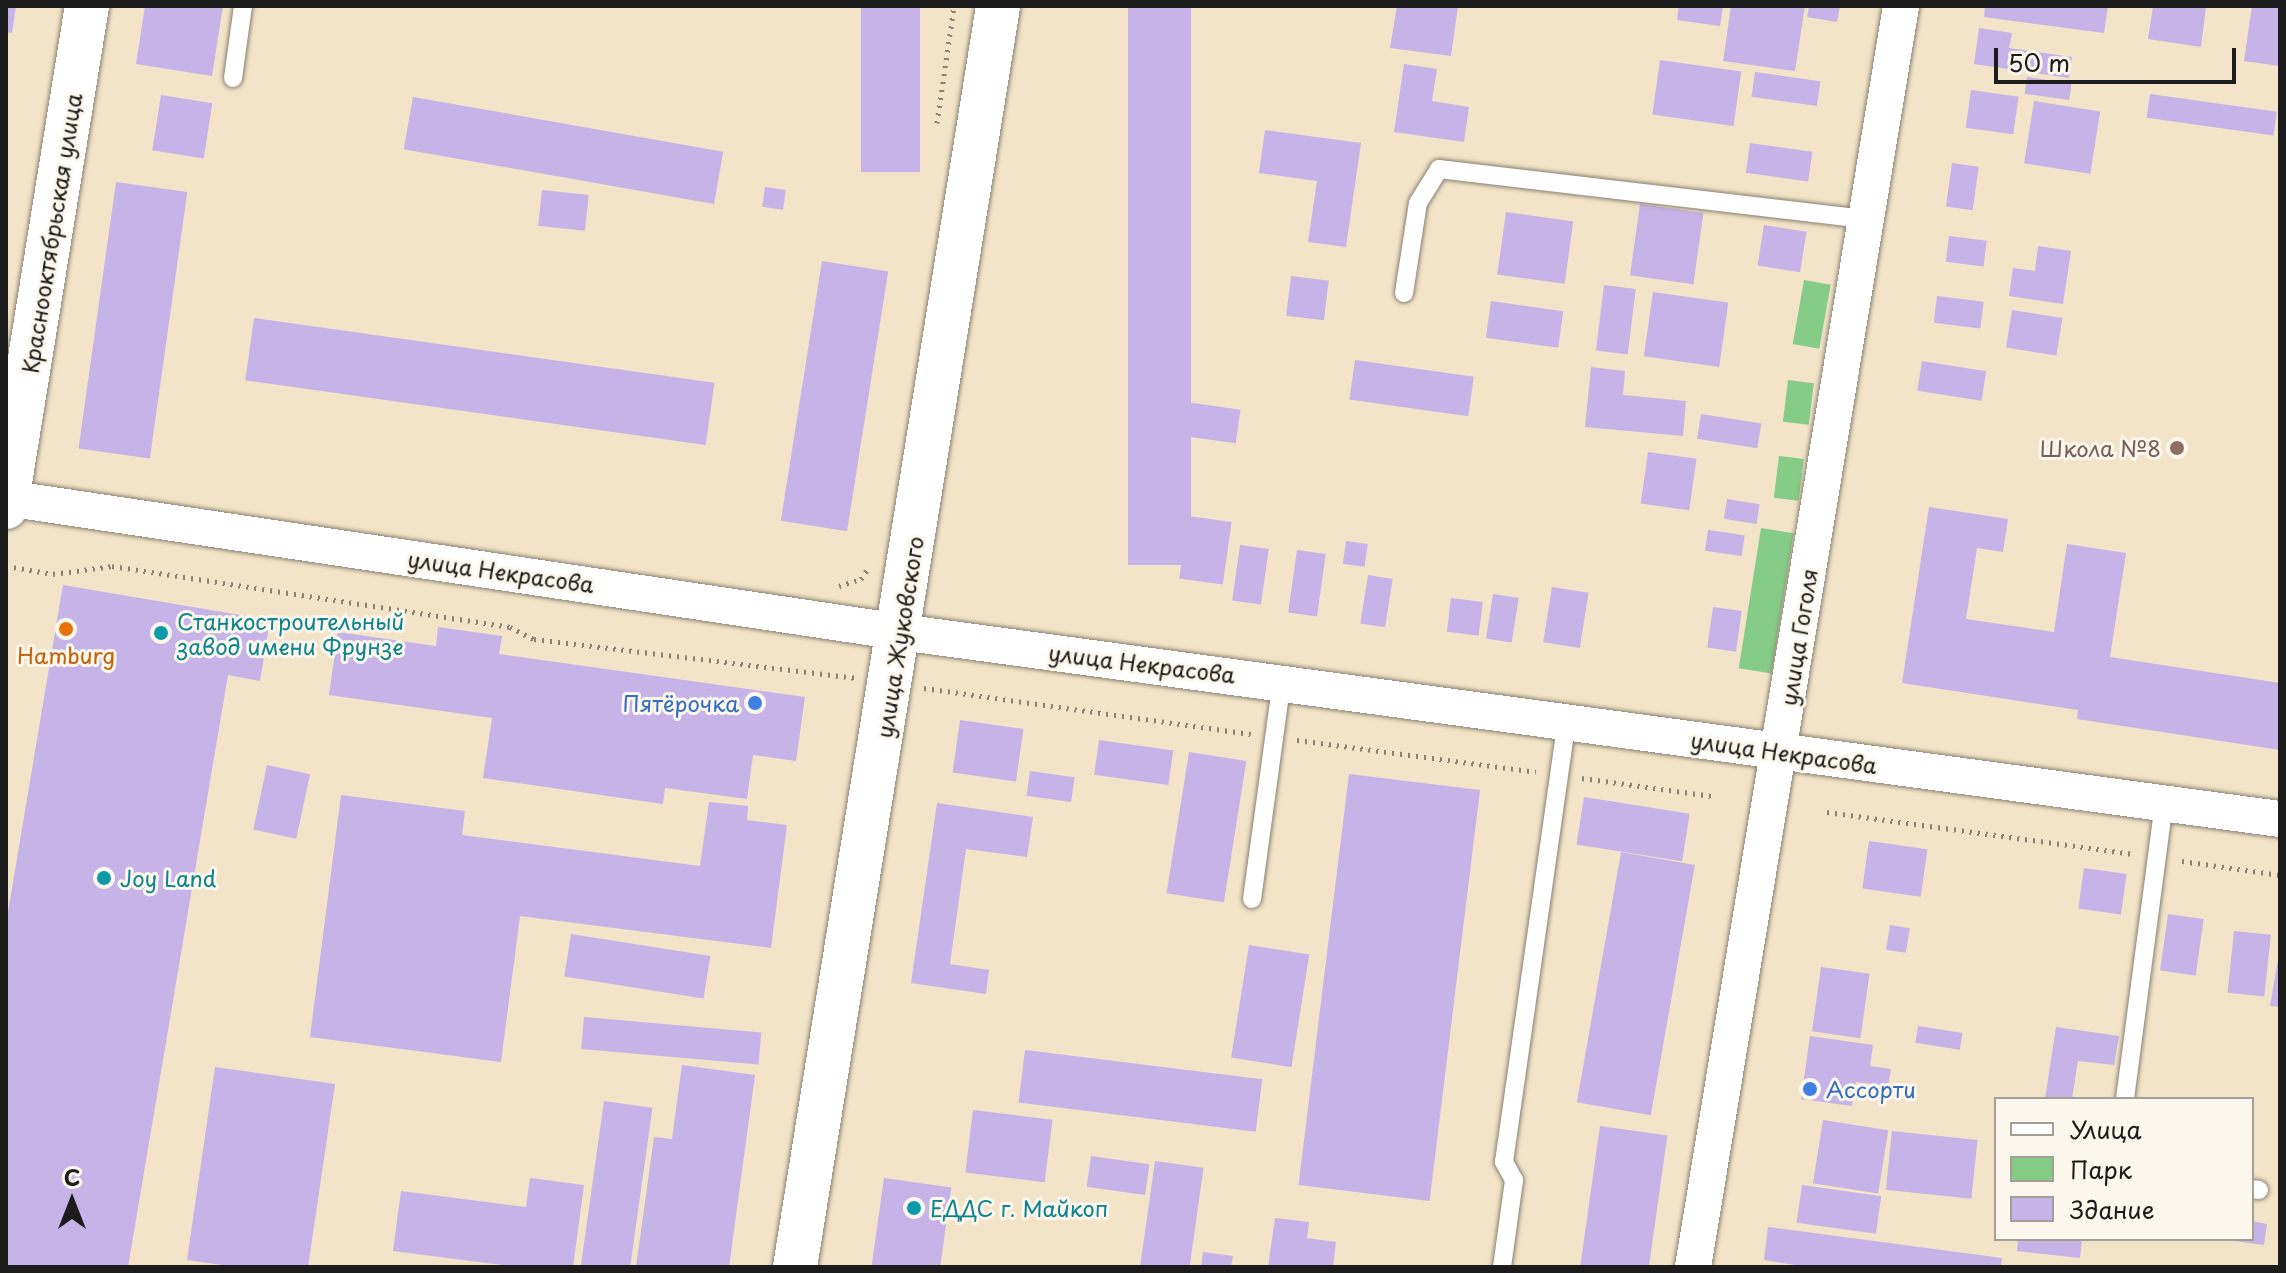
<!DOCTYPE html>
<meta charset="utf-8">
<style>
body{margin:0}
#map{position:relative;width:2286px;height:1273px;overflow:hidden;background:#f3e3c8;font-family:"Playpen Sans",sans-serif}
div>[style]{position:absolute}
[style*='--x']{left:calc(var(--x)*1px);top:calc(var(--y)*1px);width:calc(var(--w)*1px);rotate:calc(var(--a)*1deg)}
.green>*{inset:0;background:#85cc87;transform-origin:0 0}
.building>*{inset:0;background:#c6b3e7;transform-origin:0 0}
.path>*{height:5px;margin-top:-2.5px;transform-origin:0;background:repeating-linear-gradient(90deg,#888072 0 2px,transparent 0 8px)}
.roads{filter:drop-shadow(0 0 2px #888072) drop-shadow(0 0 2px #888072)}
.service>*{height:18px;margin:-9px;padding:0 9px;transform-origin:9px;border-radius:9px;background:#fff}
.minor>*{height:36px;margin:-18px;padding:0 18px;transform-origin:18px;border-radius:18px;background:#fff}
.tertiary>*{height:44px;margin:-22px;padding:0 22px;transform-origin:22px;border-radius:22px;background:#fff}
.dots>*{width:22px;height:22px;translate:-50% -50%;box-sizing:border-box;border:4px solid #fbf7ec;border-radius:50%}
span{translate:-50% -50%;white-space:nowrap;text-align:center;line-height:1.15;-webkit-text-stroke:6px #fbf7ec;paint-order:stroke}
.street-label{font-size:22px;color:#1c1c1c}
.education-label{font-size:22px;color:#785e54}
.right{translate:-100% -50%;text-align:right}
.culture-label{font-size:22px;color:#0d838f}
.left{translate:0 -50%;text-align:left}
.food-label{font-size:22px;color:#c56008}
.shop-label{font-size:22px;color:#366cbe}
.frame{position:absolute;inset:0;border:8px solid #1c1c1c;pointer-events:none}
.legend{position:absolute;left:1994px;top:1097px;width:260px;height:144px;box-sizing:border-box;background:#fbf7ec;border:2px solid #a29f99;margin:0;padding:10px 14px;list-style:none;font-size:24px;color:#1c1c1c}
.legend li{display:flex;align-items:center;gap:16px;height:40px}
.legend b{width:40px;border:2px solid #a29f99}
.north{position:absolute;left:32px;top:1161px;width:80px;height:80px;-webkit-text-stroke:6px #fbf7ec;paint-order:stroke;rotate:0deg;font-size:22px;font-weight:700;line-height:32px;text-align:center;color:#1c1c1c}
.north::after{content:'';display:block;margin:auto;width:28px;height:36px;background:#1c1c1c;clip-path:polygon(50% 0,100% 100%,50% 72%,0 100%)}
.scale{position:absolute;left:1994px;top:48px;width:242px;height:36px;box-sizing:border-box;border:4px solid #1c1c1c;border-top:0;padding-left:10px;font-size:24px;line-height:28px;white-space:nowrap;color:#1c1c1c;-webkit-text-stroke:6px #fbf7ec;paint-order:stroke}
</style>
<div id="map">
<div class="green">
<div style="left:1804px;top:280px;width:27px;height:65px;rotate:10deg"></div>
<div style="left:1788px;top:380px;width:26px;height:42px;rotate:7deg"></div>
<div style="left:1779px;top:456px;width:25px;height:42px;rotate:7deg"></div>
<div style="left:1761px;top:528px;width:33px;height:142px;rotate:9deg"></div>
</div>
<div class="building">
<div style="clip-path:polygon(6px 6px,16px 6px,12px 33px,6px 32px)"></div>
<div style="clip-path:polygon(145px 6px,223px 6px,212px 76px,136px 64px)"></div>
<div style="left:861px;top:6px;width:59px;height:166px"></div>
<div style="left:1128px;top:6px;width:63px;height:559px"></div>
<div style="clip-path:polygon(1397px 6px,1458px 6px,1451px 56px,1390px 48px)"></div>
<div style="clip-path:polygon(1679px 6px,1723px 6px,1720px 26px,1677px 20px)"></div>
<div style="clip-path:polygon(1731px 6px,1805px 6px,1795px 71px,1723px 61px)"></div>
<div style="clip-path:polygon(1809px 6px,1840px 6px,1837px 22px,1807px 17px)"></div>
<div style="clip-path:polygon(1985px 6px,2108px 6px,2104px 33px,1984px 17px)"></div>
<div style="clip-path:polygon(2153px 6px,2206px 6px,2201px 47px,2148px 39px)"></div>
<div style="clip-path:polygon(2252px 6px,2280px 6px,2280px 66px,2244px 61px)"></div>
<div style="clip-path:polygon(1979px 28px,2012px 33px,2009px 48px,2072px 57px,2069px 78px,1974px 64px)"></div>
<div style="left:1660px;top:60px;width:82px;height:55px;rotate:8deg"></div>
<div style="clip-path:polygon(1404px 64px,1437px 69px,1432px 101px,1469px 107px,1464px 142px,1394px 132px)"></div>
<div style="left:1755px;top:72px;width:66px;height:25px;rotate:8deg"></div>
<div style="left:2027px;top:77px;width:45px;height:17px;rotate:8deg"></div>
<div style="left:1971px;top:90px;width:48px;height:38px;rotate:8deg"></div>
<div style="left:2150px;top:94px;width:128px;height:24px;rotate:8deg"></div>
<div style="left:161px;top:95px;width:52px;height:56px;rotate:9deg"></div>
<div style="left:413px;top:97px;width:315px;height:53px;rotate:10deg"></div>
<div style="left:2034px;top:101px;width:67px;height:63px;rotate:9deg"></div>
<div style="clip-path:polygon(1265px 130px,1361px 143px,1346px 247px,1308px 242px,1317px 181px,1259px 173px)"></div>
<div style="left:1750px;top:143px;width:63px;height:30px;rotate:8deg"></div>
<div style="left:1952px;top:163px;width:27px;height:44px;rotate:8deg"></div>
<div style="left:116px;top:182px;width:72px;height:269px;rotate:8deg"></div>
<div style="left:765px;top:187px;width:21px;height:20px;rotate:8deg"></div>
<div style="left:542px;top:190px;width:47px;height:36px;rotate:6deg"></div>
<div style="left:1640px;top:204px;width:64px;height:72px;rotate:8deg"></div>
<div style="left:1506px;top:212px;width:68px;height:63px;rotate:8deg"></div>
<div style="left:1764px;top:225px;width:43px;height:41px;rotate:9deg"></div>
<div style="left:1949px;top:236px;width:38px;height:26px;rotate:7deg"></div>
<div style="clip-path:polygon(2038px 246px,2071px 251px,2063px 304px,2009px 296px,2013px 268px,2035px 271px)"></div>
<div style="left:822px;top:261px;width:67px;height:263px;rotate:9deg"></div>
<div style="left:1291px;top:276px;width:38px;height:40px;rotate:7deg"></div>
<div style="left:1604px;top:285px;width:32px;height:66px;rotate:7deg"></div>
<div style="left:1653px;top:292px;width:76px;height:65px;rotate:8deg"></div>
<div style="left:1937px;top:296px;width:47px;height:27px;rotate:7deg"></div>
<div style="left:1491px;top:301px;width:73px;height:37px;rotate:8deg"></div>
<div style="left:2012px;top:310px;width:51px;height:38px;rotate:9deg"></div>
<div style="left:254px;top:318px;width:465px;height:63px;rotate:8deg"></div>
<div style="left:1355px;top:360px;width:120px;height:40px;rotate:8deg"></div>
<div style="left:1922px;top:361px;width:65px;height:30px;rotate:9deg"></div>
<div style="clip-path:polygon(1591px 367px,1625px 371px,1623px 395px,1686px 401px,1683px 436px,1585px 427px)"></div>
<div style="left:1186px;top:402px;width:55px;height:34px;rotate:8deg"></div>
<div style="left:1701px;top:414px;width:61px;height:25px;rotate:9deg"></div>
<div style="left:1648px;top:452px;width:49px;height:52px;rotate:8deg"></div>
<div style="left:1727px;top:499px;width:33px;height:20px;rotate:9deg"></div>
<div style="clip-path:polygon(1929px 507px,2008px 519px,2003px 552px,1977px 548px,1966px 619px,2054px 632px,2067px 544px,2126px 553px,2110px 657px,2280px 683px,2280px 750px,2077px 719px,2078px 710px,1902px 683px)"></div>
<div style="left:1188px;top:516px;width:44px;height:63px;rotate:8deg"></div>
<div style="left:1708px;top:530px;width:37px;height:21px;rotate:8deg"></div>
<div style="left:1346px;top:541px;width:22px;height:23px;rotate:8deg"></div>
<div style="left:1240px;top:545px;width:29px;height:56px;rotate:8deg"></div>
<div style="left:1297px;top:550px;width:29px;height:63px;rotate:8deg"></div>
<div style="left:1368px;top:575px;width:25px;height:49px;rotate:9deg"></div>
<div style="clip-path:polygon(63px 585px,270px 620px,260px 681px,228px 675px,128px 1267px,6px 1267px,6px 924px)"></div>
<div style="left:1552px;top:587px;width:37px;height:56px;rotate:9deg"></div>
<div style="left:1493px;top:594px;width:26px;height:45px;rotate:9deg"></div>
<div style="left:1451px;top:598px;width:32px;height:34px;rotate:7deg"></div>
<div style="left:1713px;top:607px;width:29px;height:41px;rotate:8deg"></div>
<div style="clip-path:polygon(438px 627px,502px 636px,499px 654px,805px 697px,796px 761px,753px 755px,747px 799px,665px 788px,663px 804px,483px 778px,492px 718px,329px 695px,338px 632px,436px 646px)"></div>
<div style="left:960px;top:720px;width:64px;height:53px;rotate:8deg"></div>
<div style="left:1099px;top:740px;width:75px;height:35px;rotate:8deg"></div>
<div style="left:1189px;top:752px;width:58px;height:143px;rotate:9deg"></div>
<div style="left:267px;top:765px;width:44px;height:66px;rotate:12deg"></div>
<div style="left:1030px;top:771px;width:45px;height:25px;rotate:8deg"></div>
<div style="left:1349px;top:774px;width:132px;height:414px;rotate:7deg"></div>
<div style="clip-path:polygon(341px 795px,465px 811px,462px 835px,700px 866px,709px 802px,748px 806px,747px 820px,787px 825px,771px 948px,520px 916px,501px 1062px,310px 1037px)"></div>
<div style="left:1584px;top:797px;width:107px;height:48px;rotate:9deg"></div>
<div style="clip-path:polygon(937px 803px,1033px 817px,1027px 857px,966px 849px,950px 964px,989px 970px,986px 994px,911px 983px)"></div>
<div style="left:1869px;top:841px;width:59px;height:48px;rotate:8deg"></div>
<div style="left:1621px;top:852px;width:75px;height:254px;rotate:10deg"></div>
<div style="left:2084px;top:868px;width:43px;height:41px;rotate:8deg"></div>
<div style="left:2168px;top:914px;width:36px;height:57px;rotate:8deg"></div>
<div style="left:1890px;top:925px;width:20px;height:25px;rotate:9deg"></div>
<div style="left:2234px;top:931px;width:37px;height:62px;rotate:6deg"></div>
<div style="left:571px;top:934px;width:141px;height:43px;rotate:9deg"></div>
<div style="left:1249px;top:945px;width:61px;height:114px;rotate:9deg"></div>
<div style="clip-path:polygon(2280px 948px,2280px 1007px,2270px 1006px)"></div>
<div style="left:1821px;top:967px;width:49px;height:65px;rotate:8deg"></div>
<div style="left:584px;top:1017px;width:178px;height:32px;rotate:5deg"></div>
<div style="left:1918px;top:1026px;width:45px;height:17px;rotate:9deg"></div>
<div style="clip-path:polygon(2056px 1027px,2119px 1036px,2114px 1065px,2078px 1061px,2072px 1099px,2045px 1099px)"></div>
<div style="clip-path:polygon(1810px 1036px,1873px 1045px,1870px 1066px,1891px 1069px,1888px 1086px,1856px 1082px,1852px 1106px,1801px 1099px)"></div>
<div style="left:1025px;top:1050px;width:239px;height:53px;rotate:7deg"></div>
<div style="clip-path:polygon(682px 1065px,755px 1075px,729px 1267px,636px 1267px,654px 1137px,672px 1139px)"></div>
<div style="clip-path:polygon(215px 1067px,335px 1084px,308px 1267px,236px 1267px,187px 1260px)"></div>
<div style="left:604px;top:1101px;width:49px;height:168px;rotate:8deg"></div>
<div style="left:973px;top:1110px;width:80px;height:63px;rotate:7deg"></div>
<div style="left:1823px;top:1120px;width:66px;height:64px;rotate:9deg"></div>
<div style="left:1600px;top:1126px;width:68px;height:143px;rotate:8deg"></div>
<div style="left:1892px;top:1131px;width:86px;height:59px;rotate:6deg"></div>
<div style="left:1091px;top:1156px;width:59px;height:31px;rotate:8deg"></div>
<div style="left:1155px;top:1161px;width:49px;height:107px;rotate:8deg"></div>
<div style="clip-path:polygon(530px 1178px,584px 1185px,573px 1267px,517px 1267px,393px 1251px,401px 1191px,526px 1207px)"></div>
<div style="left:884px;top:1178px;width:68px;height:90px;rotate:8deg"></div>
<div style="left:1802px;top:1185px;width:80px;height:38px;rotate:8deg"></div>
<div style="clip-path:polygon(1275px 1218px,1309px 1222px,1307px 1238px,1336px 1242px,1333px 1267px,1268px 1267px)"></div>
<div style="clip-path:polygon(2252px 1221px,2267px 1224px,2264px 1245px,2234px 1241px,2252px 1239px)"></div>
<div style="clip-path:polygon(1768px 1227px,2002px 1258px,2001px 1267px,1808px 1267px,1764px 1260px)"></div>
<div style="clip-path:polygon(2018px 1239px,2082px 1239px,2080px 1258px,2017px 1251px)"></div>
<div style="clip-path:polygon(1203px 1252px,1233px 1256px,1231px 1267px,1201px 1267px)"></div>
</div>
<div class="path">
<div style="--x:937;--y:123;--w:118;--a:-81.7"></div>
<div style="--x:6;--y:566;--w:48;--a:9.7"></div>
<div style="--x:53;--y:574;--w:60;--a:-7.7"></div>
<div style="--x:112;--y:566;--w:403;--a:8.7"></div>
<div style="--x:510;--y:627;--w:27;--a:27"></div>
<div style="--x:534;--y:639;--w:323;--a:6.9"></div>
<div style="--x:839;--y:586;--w:23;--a:-18"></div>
<div style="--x:861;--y:579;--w:11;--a:-56"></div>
<div style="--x:924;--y:688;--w:330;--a:8"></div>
<div style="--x:1297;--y:740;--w:241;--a:7.6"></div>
<div style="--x:1582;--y:778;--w:131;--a:7.9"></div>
<div style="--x:1827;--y:812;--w:309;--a:7.8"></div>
<div style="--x:2182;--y:861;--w:99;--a:8.1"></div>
</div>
<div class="roads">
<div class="service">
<div style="--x:233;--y:78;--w:73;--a:-82.1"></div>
<div style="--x:1404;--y:293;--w:91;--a:-81.2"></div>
<div style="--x:1418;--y:203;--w:40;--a:-58"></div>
<div style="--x:1439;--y:169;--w:430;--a:6.7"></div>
<div style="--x:1252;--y:899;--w:220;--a:-82.2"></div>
<div style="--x:2125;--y:1099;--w:298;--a:-82.5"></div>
<div style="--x:2252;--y:1189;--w:7;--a:8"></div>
<div style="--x:1502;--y:1267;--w:88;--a:-82.1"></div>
<div style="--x:1514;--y:1180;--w:21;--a:-119"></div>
<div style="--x:1504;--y:1162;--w:444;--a:-81.9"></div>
</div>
<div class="minor">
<div style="--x:6;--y:498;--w:904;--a:8.52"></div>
<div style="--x:900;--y:632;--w:1393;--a:7.72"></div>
<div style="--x:1693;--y:1267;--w:1278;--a:-80.63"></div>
</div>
<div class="tertiary">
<div style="--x:6;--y:507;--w:508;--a:-80.82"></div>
<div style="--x:795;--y:1267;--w:1277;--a:-80.85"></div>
</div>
</div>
<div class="dots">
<div style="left:2177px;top:448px;background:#8d6e63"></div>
<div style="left:66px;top:629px;background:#e8710a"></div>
<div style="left:161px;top:633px;background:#0f9aa8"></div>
<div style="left:755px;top:703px;background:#3f7fe0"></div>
<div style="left:104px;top:878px;background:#0f9aa8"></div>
<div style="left:1810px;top:1089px;background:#3f7fe0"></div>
<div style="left:914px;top:1208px;background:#0f9aa8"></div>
</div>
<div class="street-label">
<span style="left:51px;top:233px;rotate:-81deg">Краснооктябрьская улица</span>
<span style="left:501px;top:571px;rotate:8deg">улица Некрасова</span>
<span style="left:899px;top:637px;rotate:-81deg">улица Жуковского</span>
<span style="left:1798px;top:637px;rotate:-81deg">улица Гоголя</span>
<span style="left:1142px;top:663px;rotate:7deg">улица Некрасова</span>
<span style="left:1784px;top:752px;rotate:8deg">улица Некрасова</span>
</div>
<div class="education-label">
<span class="right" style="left:2161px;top:448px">Школа №8</span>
</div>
<div class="culture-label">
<span class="left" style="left:177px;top:633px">Станкостроительный<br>завод имени Фрунзе</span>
<span class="left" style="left:120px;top:878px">Joy Land</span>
<span class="left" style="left:930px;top:1208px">ЕДДС г. Майкоп</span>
</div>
<div class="food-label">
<span style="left:66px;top:655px">Hamburg</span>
</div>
<div class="shop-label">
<span class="right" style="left:739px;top:703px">Пятёрочка</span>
<span class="left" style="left:1826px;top:1089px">Ассорти</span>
</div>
<div class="frame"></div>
<ul class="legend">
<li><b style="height:10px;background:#fff"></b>Улица</li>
<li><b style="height:22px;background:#85cc87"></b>Парк</li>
<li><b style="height:22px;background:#c6b3e7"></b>Здание</li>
</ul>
<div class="north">С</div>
<div class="scale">50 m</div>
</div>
